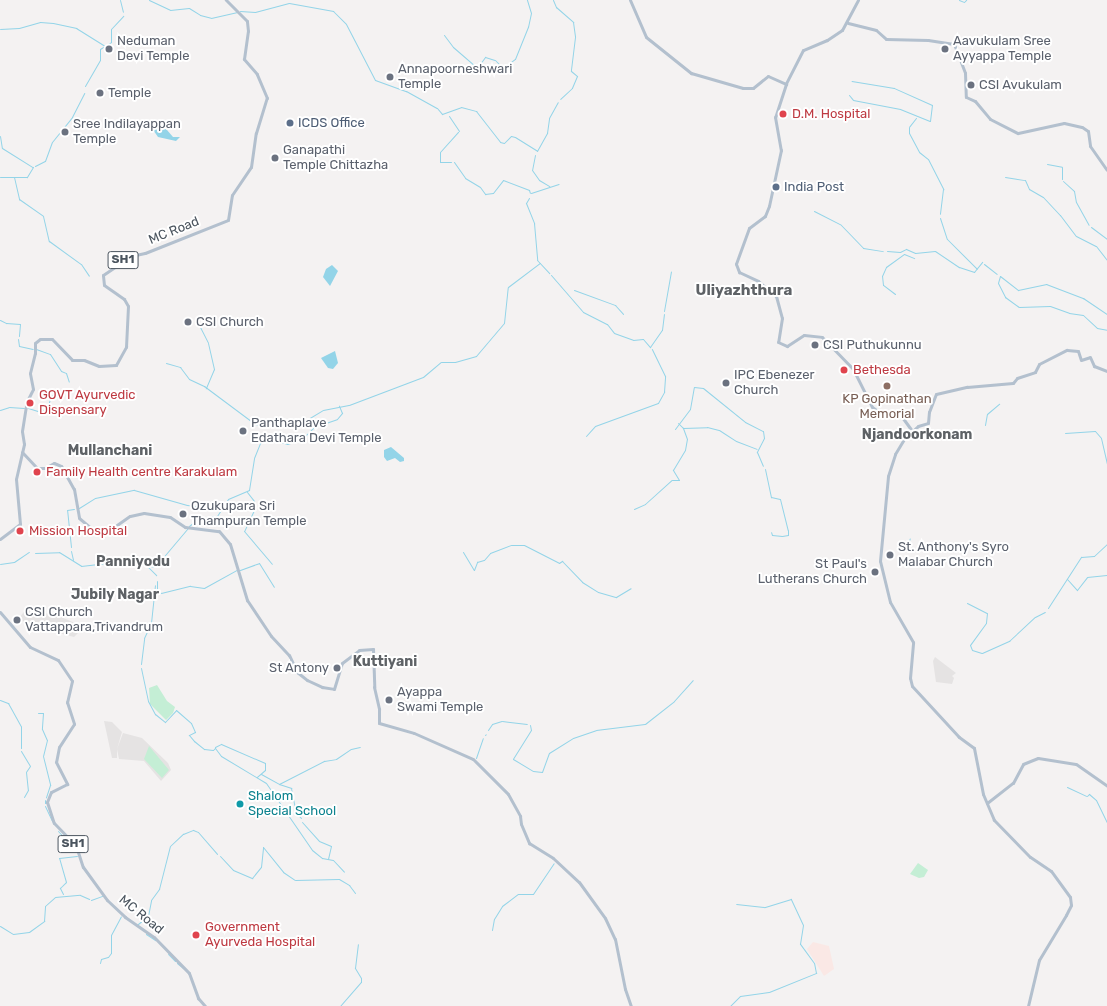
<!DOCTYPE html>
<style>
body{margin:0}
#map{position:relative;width:1107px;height:1006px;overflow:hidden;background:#f4f2f2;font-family:Rubik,sans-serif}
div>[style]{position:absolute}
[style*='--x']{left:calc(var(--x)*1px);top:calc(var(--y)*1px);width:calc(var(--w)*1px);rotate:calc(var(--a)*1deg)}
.education>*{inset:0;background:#e5e3e3}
.medical>*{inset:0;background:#fae8e5}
.green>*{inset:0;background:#c4eed5}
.water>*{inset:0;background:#93d4e8}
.stream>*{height:1px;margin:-0.5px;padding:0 0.5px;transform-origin:0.5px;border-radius:0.5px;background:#93d4e8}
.major>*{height:3px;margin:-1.5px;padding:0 1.5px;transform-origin:1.5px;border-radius:1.5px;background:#b3c0ce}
.dots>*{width:11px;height:11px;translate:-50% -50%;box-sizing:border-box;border:2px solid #fff;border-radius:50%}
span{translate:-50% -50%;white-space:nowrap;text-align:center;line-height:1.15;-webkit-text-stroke:4px #fff;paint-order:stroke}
.shield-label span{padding:1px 3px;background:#fff;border:1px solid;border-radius:3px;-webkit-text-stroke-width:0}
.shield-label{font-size:12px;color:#4a545e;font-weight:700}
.worship-label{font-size:13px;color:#5b616d}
.left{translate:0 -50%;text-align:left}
.right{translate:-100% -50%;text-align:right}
.health-label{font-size:13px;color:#be3a42}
.service-label{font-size:13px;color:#4e5e75}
.street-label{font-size:13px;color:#4a545e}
.education-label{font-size:13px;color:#785e54}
.culture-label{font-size:13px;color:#0d838f}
.neighbourhood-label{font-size:14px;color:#5e6266;font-weight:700}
.quarter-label{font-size:15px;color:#5e6266;font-weight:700}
</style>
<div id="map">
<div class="education">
<div style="clip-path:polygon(29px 605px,38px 614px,52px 613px,84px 627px,74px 637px,25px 624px,20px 617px)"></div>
<div style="clip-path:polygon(935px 657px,956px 673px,952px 676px,954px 678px,952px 684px,936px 682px,933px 661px)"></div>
<div style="clip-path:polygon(104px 721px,112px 722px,122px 732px,117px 749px,123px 733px,142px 738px,168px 763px,171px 770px,161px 781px,144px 761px,119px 759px,117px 749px,117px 758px,112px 758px)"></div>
</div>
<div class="medical">
<div style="clip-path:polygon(813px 942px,829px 946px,834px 969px,824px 976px,807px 949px)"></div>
</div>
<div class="green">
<div style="clip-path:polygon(157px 685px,167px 701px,175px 707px,173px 713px,166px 720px,150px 704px,149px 688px)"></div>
<div style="clip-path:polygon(149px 746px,169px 770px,162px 778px,144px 759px)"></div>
<div style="clip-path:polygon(918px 863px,928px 870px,924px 877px,919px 878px,910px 874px)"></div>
</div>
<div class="water">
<div style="clip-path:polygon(150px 121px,167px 130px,173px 137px,180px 137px,176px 141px,158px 137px,149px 124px)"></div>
<div style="clip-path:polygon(332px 265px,338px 271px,330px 286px,323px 277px,326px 269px)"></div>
<div style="clip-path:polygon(335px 351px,338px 363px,333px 369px,328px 368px,321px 358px)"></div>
<div style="clip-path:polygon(391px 447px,404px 458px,404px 461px,400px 462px,395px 458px,387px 461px,384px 457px,384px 450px)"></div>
</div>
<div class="stream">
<div style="--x:120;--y:0;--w:12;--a:76"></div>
<div style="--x:149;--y:0;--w:23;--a:25"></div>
<div style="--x:170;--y:10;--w:19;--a:-6"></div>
<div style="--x:189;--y:8;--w:13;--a:32"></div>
<div style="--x:200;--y:15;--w:11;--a:15"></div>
<div style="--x:211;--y:18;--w:27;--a:-13"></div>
<div style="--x:553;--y:0;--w:8;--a:67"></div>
<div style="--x:556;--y:7;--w:23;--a:41"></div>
<div style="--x:573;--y:22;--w:15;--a:82"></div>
<div style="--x:575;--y:37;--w:34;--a:97"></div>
<div style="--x:571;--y:71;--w:8;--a:40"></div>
<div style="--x:577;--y:76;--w:13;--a:113"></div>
<div style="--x:572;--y:88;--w:16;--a:137"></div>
<div style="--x:959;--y:0;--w:5;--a:22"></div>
<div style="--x:964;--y:2;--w:3;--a:-45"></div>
<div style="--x:240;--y:11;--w:15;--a:4"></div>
<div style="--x:255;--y:12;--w:35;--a:-15"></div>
<div style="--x:289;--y:3;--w:45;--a:10.3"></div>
<div style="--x:333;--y:11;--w:18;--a:45"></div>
<div style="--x:346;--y:24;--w:63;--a:62.6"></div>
<div style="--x:375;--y:80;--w:33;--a:20"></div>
<div style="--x:406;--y:91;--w:35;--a:29"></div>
<div style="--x:437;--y:108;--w:8;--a:50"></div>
<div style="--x:442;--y:114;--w:20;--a:-20"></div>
<div style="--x:461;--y:107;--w:16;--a:15"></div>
<div style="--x:476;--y:111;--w:39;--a:52"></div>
<div style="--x:500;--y:142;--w:4;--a:14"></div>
<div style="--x:504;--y:143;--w:10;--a:-45"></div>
<div style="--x:511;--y:136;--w:4;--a:14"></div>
<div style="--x:515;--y:137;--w:26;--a:32"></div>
<div style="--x:0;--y:29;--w:19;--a:-3"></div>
<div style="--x:19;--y:28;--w:22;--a:-16"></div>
<div style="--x:40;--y:22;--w:13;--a:4"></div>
<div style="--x:53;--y:23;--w:24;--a:12"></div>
<div style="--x:76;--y:28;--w:34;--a:32"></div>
<div style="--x:444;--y:35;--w:15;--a:53"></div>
<div style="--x:453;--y:47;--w:32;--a:41"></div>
<div style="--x:477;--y:68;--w:14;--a:-54"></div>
<div style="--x:485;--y:57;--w:10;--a:17"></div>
<div style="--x:495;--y:60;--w:11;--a:45"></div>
<div style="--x:503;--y:68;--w:15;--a:-37"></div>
<div style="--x:515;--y:59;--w:35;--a:-68"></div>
<div style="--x:528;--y:27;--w:14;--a:-78"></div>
<div style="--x:531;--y:13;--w:14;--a:-107"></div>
<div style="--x:85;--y:86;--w:30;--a:-60"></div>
<div style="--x:100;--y:60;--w:11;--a:-90"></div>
<div style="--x:100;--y:49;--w:13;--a:-32"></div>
<div style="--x:111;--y:42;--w:13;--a:-90"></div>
<div style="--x:111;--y:29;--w:18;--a:-47"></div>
<div style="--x:849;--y:95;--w:6;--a:51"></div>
<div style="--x:853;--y:100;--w:48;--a:10.8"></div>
<div style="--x:900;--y:109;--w:32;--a:22"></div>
<div style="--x:930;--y:121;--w:16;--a:-83"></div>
<div style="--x:932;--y:105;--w:42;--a:-155.9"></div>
<div style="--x:894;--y:88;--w:43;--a:-170.5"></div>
<div style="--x:449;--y:116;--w:18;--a:56"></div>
<div style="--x:916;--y:118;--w:11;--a:128"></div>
<div style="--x:909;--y:127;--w:6;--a:90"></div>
<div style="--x:909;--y:133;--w:21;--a:62"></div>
<div style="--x:919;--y:152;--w:11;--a:38"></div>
<div style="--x:928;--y:159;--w:34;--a:63"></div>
<div style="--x:943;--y:189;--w:25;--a:97"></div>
<div style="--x:0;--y:136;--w:12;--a:81"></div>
<div style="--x:2;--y:148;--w:36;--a:32"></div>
<div style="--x:33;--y:167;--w:12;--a:121"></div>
<div style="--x:27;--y:177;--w:27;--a:180"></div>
<div style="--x:537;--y:151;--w:21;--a:-61"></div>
<div style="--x:547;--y:133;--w:15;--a:-82"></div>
<div style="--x:549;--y:118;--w:18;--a:-61"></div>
<div style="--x:535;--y:155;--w:15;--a:101"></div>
<div style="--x:532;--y:170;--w:12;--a:55"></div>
<div style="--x:539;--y:180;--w:12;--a:31"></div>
<div style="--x:451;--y:162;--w:11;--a:180"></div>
<div style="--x:440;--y:162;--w:10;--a:-90"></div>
<div style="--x:440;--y:152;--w:27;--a:-48"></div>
<div style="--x:454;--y:162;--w:19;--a:55"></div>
<div style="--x:465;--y:178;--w:17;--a:31"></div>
<div style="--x:480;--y:187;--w:9;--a:54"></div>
<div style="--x:485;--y:194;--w:8;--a:-7"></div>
<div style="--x:493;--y:193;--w:16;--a:-52"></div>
<div style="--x:503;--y:180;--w:28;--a:21"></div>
<div style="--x:529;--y:190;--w:3;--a:72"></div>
<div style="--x:1047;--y:164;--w:15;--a:11"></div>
<div style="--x:1062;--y:167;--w:12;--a:90"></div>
<div style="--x:35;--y:166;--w:11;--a:-27"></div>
<div style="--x:45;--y:161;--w:20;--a:-70"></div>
<div style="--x:52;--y:142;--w:32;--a:-51"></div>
<div style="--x:72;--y:117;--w:27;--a:-63"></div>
<div style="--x:14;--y:177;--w:23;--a:77"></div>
<div style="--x:19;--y:199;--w:29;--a:35"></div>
<div style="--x:43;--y:216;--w:26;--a:77"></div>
<div style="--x:49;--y:241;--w:39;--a:36"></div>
<div style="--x:81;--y:264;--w:14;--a:56"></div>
<div style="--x:1005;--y:177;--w:20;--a:9"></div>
<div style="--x:1025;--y:180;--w:10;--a:66"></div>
<div style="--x:1029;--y:189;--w:16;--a:30"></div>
<div style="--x:1043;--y:197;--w:25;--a:47"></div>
<div style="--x:1060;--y:215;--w:26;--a:53"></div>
<div style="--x:1076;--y:236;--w:22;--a:27"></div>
<div style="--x:1096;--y:246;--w:18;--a:52"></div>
<div style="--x:1063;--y:181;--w:15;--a:42"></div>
<div style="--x:1074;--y:191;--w:11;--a:80"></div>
<div style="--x:1076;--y:202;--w:26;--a:61"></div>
<div style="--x:531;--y:193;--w:29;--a:-18"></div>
<div style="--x:529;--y:198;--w:6;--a:121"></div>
<div style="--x:526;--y:203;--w:22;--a:68"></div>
<div style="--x:534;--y:223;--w:37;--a:85"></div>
<div style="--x:537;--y:260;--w:18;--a:47"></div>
<div style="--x:814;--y:211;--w:30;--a:27"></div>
<div style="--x:841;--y:225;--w:32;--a:46"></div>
<div style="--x:863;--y:248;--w:20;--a:9"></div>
<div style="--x:940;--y:218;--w:22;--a:72"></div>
<div style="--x:947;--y:239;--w:42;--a:45"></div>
<div style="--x:1091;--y:227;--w:20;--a:37"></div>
<div style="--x:887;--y:251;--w:13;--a:4"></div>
<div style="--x:900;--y:252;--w:7;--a:-27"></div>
<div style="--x:906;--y:249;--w:10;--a:24"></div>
<div style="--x:915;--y:253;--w:20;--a:-6"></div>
<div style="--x:935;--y:251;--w:29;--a:34"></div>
<div style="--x:959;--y:267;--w:16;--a:18"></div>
<div style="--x:974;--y:272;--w:13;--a:-51"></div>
<div style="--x:984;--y:264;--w:16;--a:38"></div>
<div style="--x:551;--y:275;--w:49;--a:49.1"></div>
<div style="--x:583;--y:312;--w:27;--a:27"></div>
<div style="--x:607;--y:324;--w:11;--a:52"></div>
<div style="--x:614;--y:333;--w:20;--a:20"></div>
<div style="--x:633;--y:340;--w:10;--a:-6"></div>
<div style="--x:643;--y:339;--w:11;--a:49"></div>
<div style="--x:650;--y:347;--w:21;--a:-55"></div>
<div style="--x:662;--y:330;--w:16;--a:-83"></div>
<div style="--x:1000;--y:276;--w:7;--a:106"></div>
<div style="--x:998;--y:283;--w:16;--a:63"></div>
<div style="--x:1005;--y:297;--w:17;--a:36"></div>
<div style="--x:1019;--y:307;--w:31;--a:-2"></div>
<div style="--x:1050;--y:306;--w:20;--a:20"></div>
<div style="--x:1069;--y:313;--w:14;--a:8"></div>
<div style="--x:1083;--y:315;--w:19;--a:43"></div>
<div style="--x:1097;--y:328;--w:10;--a:11"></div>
<div style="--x:1000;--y:276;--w:23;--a:38"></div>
<div style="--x:1018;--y:290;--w:29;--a:-12"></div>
<div style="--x:1046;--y:284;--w:40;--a:21"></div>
<div style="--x:1083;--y:298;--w:29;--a:34"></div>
<div style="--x:574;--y:290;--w:44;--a:20.1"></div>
<div style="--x:615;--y:305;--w:12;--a:48"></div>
<div style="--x:895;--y:294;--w:15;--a:-143"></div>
<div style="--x:883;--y:285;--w:9;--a:-96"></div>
<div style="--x:882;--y:276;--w:10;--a:-66"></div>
<div style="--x:886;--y:267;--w:22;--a:-36"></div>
<div style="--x:904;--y:254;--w:11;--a:22"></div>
<div style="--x:664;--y:311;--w:40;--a:-80"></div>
<div style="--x:0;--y:320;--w:7;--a:27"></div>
<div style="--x:6;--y:323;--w:14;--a:4"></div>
<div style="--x:20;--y:324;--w:12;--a:95"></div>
<div style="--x:198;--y:323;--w:22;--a:63"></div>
<div style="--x:208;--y:343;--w:27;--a:77"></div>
<div style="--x:214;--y:369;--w:21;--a:113"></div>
<div style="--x:18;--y:339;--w:7;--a:82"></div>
<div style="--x:19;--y:346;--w:14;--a:12"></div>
<div style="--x:36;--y:349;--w:15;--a:20"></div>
<div style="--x:50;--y:354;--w:20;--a:57"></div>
<div style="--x:61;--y:371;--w:5;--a:22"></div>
<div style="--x:66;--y:373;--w:9;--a:72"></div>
<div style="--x:166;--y:363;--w:15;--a:16"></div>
<div style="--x:180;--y:367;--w:15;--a:53"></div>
<div style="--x:189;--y:379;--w:17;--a:25"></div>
<div style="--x:204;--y:386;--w:64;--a:36.7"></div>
<div style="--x:255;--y:424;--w:13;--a:9"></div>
<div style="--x:268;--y:426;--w:19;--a:-16"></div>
<div style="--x:286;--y:421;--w:17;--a:3"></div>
<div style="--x:303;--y:422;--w:23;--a:-31"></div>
<div style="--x:323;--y:410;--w:26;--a:-11"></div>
<div style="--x:349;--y:405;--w:79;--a:-20.7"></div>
<div style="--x:423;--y:377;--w:23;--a:-40"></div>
<div style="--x:441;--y:362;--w:14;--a:0"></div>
<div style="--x:455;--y:362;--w:22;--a:-16"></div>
<div style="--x:476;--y:356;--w:43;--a:-49.7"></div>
<div style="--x:504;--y:323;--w:36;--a:-84"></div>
<div style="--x:508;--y:287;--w:40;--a:-37"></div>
<div style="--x:48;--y:406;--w:11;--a:-75"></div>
<div style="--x:51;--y:395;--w:7;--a:0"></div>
<div style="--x:28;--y:408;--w:10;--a:17"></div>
<div style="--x:38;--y:411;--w:9;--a:-13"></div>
<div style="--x:0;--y:410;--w:9;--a:-18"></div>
<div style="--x:9;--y:407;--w:15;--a:4"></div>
<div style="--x:678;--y:423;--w:7;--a:45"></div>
<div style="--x:683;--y:428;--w:24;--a:-2"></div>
<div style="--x:707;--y:427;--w:12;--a:14"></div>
<div style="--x:719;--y:430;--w:20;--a:33"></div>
<div style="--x:736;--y:441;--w:22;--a:21"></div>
<div style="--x:985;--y:425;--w:11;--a:-80"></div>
<div style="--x:987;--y:414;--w:16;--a:-40"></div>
<div style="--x:675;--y:429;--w:25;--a:-53"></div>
<div style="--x:690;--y:409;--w:22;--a:-80"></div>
<div style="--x:694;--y:387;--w:9;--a:6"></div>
<div style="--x:703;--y:388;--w:54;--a:39"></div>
<div style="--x:745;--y:422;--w:20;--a:27"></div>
<div style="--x:763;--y:431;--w:7;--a:82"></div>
<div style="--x:764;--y:438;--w:16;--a:117"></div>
<div style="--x:757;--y:452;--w:15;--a:67"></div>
<div style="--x:1065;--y:433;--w:30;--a:-4"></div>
<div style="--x:1095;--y:431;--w:9;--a:49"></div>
<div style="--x:1101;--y:438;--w:26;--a:77"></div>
<div style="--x:586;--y:436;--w:13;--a:-48"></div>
<div style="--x:595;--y:426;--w:67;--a:-20.1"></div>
<div style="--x:658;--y:403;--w:13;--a:-61"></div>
<div style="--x:664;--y:392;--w:16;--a:-86"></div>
<div style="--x:665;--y:376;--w:30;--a:-116"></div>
<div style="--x:765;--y:469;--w:29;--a:78"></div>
<div style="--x:771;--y:497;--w:9;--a:13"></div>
<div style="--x:780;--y:499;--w:32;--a:76"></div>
<div style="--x:788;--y:530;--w:5;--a:90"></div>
<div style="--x:788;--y:535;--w:6;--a:171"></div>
<div style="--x:782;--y:536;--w:10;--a:-174"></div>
<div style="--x:772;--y:535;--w:3;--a:-108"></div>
<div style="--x:247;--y:492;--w:11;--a:52"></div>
<div style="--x:254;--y:501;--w:9;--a:90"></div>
<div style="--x:254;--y:510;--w:23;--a:115"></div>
<div style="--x:244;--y:531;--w:43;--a:49.7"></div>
<div style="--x:79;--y:508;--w:19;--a:-32"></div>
<div style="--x:95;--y:498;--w:40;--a:-12"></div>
<div style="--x:134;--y:490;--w:55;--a:15.8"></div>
<div style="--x:187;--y:505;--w:26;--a:7"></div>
<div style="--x:213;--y:508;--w:9;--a:-13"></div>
<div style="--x:634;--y:509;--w:12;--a:-24"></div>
<div style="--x:645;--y:504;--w:36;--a:-42"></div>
<div style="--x:672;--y:480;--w:7;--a:0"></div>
<div style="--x:679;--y:480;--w:12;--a:-121"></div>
<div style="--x:673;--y:470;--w:23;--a:-59"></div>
<div style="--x:685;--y:450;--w:11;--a:-80"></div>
<div style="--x:687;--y:439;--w:12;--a:-110"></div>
<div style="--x:189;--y:526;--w:11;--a:-38"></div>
<div style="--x:198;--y:519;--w:19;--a:-9"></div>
<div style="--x:217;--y:516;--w:20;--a:-57"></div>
<div style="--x:228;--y:499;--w:23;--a:-23"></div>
<div style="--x:249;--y:490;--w:32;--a:-81"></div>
<div style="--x:254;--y:458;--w:16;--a:-68"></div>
<div style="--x:260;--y:443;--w:15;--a:-11"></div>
<div style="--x:275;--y:440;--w:13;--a:18"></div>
<div style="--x:287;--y:444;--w:7;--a:-16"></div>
<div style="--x:294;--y:442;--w:11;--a:-27"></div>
<div style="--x:304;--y:437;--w:14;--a:-45"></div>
<div style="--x:314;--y:427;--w:24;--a:-19"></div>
<div style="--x:337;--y:419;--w:8;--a:-50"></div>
<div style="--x:342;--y:413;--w:8;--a:-113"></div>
<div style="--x:71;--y:547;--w:37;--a:-96"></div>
<div style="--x:67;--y:510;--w:7;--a:-8"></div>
<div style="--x:71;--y:551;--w:9;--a:77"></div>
<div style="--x:463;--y:552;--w:21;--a:59"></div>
<div style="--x:474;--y:570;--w:9;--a:-69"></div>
<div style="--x:477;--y:562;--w:7;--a:-16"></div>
<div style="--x:484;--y:560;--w:9;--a:-49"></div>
<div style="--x:490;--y:553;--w:22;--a:-21"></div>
<div style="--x:511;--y:545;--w:13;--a:0"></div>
<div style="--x:524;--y:545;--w:39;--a:27"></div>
<div style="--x:559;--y:563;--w:4;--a:-34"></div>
<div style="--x:562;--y:561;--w:29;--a:46"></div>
<div style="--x:582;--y:582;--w:19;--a:32"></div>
<div style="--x:598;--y:592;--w:19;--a:16"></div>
<div style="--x:616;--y:597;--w:17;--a:-31"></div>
<div style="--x:909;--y:552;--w:5;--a:-112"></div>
<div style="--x:907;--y:547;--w:9;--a:-72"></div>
<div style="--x:35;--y:553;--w:24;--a:-2"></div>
<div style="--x:59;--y:552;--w:26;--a:32"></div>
<div style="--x:81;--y:566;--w:43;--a:-6.6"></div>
<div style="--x:124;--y:561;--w:32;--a:11"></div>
<div style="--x:155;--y:567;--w:51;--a:-49.8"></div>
<div style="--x:0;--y:564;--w:14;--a:-8"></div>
<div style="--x:14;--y:562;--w:18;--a:-34"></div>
<div style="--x:147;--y:566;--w:13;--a:45"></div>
<div style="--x:240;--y:570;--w:20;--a:-20"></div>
<div style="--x:259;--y:563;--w:28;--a:58"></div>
<div style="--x:1067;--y:579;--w:15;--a:48"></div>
<div style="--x:1077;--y:590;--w:16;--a:-52"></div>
<div style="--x:1087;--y:577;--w:20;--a:-6"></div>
<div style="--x:157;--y:581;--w:10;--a:90"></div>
<div style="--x:157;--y:591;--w:4;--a:27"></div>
<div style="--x:161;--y:593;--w:30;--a:-14"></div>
<div style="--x:190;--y:586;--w:14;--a:8"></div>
<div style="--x:204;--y:588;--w:38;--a:-29"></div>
<div style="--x:967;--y:603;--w:22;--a:27"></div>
<div style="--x:987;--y:613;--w:10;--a:96"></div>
<div style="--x:986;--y:623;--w:27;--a:126"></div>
<div style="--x:970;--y:645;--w:5;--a:68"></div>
<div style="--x:972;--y:650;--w:10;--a:17"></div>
<div style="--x:982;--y:653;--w:30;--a:-24"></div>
<div style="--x:1009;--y:641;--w:35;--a:-43"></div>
<div style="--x:1035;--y:617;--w:11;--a:-27"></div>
<div style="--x:1048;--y:608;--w:61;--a:-57.1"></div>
<div style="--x:1081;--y:557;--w:13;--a:-4"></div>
<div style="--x:1094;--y:556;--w:18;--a:-43"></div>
<div style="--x:141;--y:664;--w:26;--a:-83"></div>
<div style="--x:144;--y:638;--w:17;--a:-65"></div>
<div style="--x:151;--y:623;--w:38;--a:-84"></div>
<div style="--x:141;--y:668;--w:34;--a:78"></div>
<div style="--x:148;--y:701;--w:15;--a:62"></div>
<div style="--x:155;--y:714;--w:13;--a:39"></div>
<div style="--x:165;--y:722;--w:16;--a:-47"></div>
<div style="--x:176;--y:710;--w:20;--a:41"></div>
<div style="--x:191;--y:723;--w:10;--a:66"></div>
<div style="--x:195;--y:732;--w:7;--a:153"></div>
<div style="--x:189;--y:735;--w:8;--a:50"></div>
<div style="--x:194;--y:741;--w:13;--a:39"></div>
<div style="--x:204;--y:749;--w:9;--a:6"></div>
<div style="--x:213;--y:750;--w:3;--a:-45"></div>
<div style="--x:215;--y:748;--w:10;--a:53"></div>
<div style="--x:221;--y:756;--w:52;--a:31"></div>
<div style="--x:266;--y:783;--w:81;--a:55.5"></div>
<div style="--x:312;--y:850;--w:13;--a:39"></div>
<div style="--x:322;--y:858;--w:11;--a:10"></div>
<div style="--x:333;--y:860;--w:16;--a:47"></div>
<div style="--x:0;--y:700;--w:9;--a:21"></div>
<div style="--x:8;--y:703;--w:26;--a:61"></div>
<div style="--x:21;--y:726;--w:22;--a:90"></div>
<div style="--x:38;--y:713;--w:5;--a:0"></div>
<div style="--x:43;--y:713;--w:16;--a:94"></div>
<div style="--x:42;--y:729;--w:12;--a:66"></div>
<div style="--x:47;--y:740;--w:16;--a:104"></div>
<div style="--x:43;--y:756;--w:30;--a:76"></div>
<div style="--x:50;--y:785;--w:13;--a:108"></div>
<div style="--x:530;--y:725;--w:5;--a:79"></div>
<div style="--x:531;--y:730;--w:34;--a:122"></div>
<div style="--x:513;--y:759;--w:23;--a:31"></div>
<div style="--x:533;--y:771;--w:9;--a:6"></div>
<div style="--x:542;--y:772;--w:20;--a:-70"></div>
<div style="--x:549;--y:753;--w:28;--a:-32"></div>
<div style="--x:573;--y:738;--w:24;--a:-19"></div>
<div style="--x:596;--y:730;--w:49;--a:-7"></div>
<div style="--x:645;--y:724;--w:37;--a:-38"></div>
<div style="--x:674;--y:701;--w:28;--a:-48"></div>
<div style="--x:488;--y:730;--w:7;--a:-56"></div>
<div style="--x:492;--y:724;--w:10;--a:-17"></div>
<div style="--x:502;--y:721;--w:25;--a:7"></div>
<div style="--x:485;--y:735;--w:1;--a:-45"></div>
<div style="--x:215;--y:747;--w:7;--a:-27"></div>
<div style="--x:221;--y:744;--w:48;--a:23.4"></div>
<div style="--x:265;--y:763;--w:7;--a:90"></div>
<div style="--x:265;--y:770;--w:11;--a:139"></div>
<div style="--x:21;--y:751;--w:17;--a:59"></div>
<div style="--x:30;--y:766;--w:7;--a:124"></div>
<div style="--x:26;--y:772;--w:18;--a:84"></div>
<div style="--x:28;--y:790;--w:8;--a:120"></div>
<div style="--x:476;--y:758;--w:21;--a:-71"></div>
<div style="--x:261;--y:774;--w:21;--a:29"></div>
<div style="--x:279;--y:784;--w:51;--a:-27.1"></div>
<div style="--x:324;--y:761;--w:12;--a:-9"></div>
<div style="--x:336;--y:759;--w:18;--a:-34"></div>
<div style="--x:351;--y:749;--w:9;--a:-13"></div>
<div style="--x:279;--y:784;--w:13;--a:18"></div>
<div style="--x:291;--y:788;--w:25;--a:79"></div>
<div style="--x:296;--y:813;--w:7;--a:45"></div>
<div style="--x:1067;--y:787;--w:21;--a:25"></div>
<div style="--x:1087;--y:796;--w:3;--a:-45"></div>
<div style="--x:1089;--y:794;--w:9;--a:41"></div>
<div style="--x:1096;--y:800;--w:25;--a:64"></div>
<div style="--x:45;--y:803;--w:3;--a:-90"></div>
<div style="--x:45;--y:806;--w:17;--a:65"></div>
<div style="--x:302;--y:822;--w:25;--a:48"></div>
<div style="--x:319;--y:841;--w:13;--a:23"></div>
<div style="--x:331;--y:846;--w:13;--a:103"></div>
<div style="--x:58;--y:831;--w:18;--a:47"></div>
<div style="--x:72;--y:846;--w:6;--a:45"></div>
<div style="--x:220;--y:856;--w:19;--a:47"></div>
<div style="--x:233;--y:870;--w:21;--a:23"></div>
<div style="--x:252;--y:878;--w:14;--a:-51"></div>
<div style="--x:261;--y:867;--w:20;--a:-84"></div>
<div style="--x:263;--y:847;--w:32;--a:51"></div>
<div style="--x:283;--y:872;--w:14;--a:34"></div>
<div style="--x:295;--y:880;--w:44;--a:-1.3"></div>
<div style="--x:339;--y:879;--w:12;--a:31"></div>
<div style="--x:349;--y:885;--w:10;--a:53"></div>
<div style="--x:63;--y:894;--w:7;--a:-117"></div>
<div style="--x:60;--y:888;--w:8;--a:-45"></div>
<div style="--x:66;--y:882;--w:25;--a:-106"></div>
<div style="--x:59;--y:858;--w:18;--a:-6"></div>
<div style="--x:91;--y:900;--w:12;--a:-20"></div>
<div style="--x:138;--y:924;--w:13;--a:-39"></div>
<div style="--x:148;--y:916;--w:16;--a:-79"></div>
<div style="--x:151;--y:900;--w:14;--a:-54"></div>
<div style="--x:159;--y:889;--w:44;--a:-75.7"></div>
<div style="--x:170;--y:846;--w:18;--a:-43"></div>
<div style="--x:183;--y:834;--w:11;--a:-22"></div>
<div style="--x:193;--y:830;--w:5;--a:22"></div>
<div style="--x:198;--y:832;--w:29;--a:49"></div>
<div style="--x:0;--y:926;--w:15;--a:32"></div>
<div style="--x:13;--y:934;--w:16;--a:-7"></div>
<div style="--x:29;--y:932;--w:19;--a:-36"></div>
<div style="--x:44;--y:921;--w:15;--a:-86"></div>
<div style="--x:45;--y:906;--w:13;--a:-42"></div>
<div style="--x:55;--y:897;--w:25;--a:-5"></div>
<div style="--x:80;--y:895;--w:10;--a:24"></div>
<div style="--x:492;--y:930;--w:11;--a:-80"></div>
<div style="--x:494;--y:919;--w:15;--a:-58"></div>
<div style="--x:502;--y:906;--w:20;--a:-37"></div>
<div style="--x:518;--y:894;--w:15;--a:0"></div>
<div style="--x:533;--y:894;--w:37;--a:-56"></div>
<div style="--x:146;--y:934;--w:11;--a:34"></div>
<div style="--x:168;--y:954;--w:10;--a:45"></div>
<div style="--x:100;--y:963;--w:4;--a:-76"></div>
<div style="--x:101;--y:959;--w:7;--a:-16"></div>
<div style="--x:108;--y:957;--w:5;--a:-53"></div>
<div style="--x:111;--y:953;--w:18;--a:-90"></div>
<div style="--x:111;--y:935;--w:21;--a:-62"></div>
<div style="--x:177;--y:963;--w:8;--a:40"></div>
<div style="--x:340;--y:1006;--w:32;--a:-49"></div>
<div style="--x:361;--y:982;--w:4;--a:-90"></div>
<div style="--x:361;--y:978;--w:12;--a:-121"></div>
<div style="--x:355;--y:968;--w:24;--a:-83"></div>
<div style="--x:730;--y:1006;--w:14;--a:-45"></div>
<div style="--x:740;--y:996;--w:29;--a:-8"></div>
<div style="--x:769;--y:992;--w:51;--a:-22"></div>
<div style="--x:816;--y:973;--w:10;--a:-101"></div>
<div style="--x:814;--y:963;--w:24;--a:-126"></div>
<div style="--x:800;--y:944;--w:19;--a:-81"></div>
<div style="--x:803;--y:925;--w:29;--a:-115"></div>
<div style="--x:791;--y:899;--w:28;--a:163"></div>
<div style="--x:764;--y:907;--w:28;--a:-174"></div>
</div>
<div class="major">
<div style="--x:630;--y:0;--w:40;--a:66.6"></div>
<div style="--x:646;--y:37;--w:58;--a:38.7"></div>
<div style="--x:691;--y:73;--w:54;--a:16.1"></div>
<div style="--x:743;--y:88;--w:10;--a:0"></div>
<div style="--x:753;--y:88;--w:19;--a:-39"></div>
<div style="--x:768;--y:76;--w:20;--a:24"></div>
<div style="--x:858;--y:0;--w:34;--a:118"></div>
<div style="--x:842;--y:30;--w:18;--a:146"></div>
<div style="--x:827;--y:40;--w:26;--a:157"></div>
<div style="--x:803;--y:50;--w:38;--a:117"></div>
<div style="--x:786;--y:84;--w:35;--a:108"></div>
<div style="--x:775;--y:117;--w:34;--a:80"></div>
<div style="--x:781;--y:150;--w:57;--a:102.1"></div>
<div style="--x:769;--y:206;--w:11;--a:112"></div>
<div style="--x:765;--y:216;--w:20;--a:143"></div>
<div style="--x:749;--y:228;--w:38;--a:110"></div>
<div style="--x:736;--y:264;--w:9;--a:69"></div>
<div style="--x:739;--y:272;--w:21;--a:25"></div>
<div style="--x:758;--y:281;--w:23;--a:40"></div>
<div style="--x:776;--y:296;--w:23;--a:75"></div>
<div style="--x:782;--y:318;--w:24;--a:99"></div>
<div style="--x:778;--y:342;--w:10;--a:24"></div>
<div style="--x:787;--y:346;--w:20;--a:-33"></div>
<div style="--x:804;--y:335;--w:18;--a:6"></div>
<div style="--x:822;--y:337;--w:45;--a:45.9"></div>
<div style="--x:853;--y:369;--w:42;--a:63.4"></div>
<div style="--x:872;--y:407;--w:9;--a:36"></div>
<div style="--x:879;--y:412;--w:24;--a:12"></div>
<div style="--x:902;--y:417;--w:17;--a:54"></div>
<div style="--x:848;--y:23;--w:29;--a:14"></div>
<div style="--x:876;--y:30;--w:13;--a:42"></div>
<div style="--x:886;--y:39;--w:42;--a:1.4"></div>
<div style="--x:928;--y:40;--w:26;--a:9"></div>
<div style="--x:954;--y:44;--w:31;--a:69"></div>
<div style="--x:965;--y:73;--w:24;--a:88"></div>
<div style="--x:966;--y:97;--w:10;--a:24"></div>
<div style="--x:975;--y:101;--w:23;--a:50"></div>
<div style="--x:990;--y:119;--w:31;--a:27"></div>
<div style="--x:1018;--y:133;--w:47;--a:-12.3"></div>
<div style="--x:1064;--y:123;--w:18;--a:13"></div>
<div style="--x:1082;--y:127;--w:7;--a:34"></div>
<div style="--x:1088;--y:131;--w:15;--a:82"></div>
<div style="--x:1090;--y:146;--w:29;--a:55"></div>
<div style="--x:22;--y:452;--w:22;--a:47"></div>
<div style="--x:37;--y:468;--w:8;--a:0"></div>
<div style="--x:45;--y:468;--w:10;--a:-29"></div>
<div style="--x:54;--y:463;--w:8;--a:23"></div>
<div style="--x:61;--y:466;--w:26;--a:61"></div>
<div style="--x:74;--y:489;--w:29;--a:80"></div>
<div style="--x:79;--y:518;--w:23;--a:40"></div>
<div style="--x:97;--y:533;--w:18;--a:-19"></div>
<div style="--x:114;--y:527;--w:19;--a:-35"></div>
<div style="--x:130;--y:516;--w:14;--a:-12"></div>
<div style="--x:144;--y:513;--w:26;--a:9"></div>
<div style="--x:170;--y:517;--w:18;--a:34"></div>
<div style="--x:185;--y:527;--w:34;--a:7"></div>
<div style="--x:219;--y:531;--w:17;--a:50"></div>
<div style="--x:230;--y:544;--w:59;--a:73.1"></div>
<div style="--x:247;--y:600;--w:43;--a:56.3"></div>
<div style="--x:271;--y:636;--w:26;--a:47"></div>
<div style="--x:289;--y:655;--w:19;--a:65"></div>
<div style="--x:297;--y:672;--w:13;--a:39"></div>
<div style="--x:307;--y:680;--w:17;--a:25"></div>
<div style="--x:322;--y:687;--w:12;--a:9"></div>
<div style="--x:334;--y:689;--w:27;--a:-73"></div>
<div style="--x:342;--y:663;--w:21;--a:-37"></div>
<div style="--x:359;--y:650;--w:14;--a:-4"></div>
<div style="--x:373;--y:649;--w:38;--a:88"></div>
<div style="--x:374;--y:687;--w:23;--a:77"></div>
<div style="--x:379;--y:709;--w:14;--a:90"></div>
<div style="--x:379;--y:723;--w:36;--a:16"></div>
<div style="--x:414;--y:733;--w:64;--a:23.8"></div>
<div style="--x:473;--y:759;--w:49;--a:45"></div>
<div style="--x:508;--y:794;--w:25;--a:61"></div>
<div style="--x:520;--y:816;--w:8;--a:83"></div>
<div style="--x:521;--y:824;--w:21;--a:67"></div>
<div style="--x:529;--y:843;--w:28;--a:32"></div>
<div style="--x:553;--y:858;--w:35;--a:43"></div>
<div style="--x:579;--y:882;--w:44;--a:54.2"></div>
<div style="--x:605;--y:918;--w:23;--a:65"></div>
<div style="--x:615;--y:939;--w:51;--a:78.7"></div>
<div style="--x:625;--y:989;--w:18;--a:71"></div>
<div style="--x:0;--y:539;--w:25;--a:-37"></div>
<div style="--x:20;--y:524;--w:45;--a:-95.1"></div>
<div style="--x:16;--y:479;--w:36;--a:-77"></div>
<div style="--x:24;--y:444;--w:13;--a:-99"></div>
<div style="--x:22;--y:431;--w:30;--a:-81"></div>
<div style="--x:27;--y:401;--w:13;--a:-63"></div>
<div style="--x:33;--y:389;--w:16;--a:-101"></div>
<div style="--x:30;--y:373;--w:21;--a:-76"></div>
<div style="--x:35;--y:353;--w:10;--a:-90"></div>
<div style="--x:35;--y:343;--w:6;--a:-39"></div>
<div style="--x:40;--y:339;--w:12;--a:0"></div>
<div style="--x:52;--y:339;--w:29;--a:46"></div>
<div style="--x:72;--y:360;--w:12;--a:0"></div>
<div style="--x:84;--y:360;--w:16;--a:22"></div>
<div style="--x:99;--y:366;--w:17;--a:-3"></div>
<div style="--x:116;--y:365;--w:21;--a:-61"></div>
<div style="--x:126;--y:347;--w:41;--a:-87.2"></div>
<div style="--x:128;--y:306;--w:8;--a:-120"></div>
<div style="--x:124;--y:299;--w:24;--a:-145"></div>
<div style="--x:104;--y:285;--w:10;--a:-96"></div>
<div style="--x:103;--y:275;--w:34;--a:-34"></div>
<div style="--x:131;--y:256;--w:14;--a:-12"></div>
<div style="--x:145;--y:253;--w:89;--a:-21.7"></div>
<div style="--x:228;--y:220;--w:25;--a:-81"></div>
<div style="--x:232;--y:195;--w:34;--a:-56"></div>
<div style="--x:251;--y:167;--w:34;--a:-82"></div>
<div style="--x:256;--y:133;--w:37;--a:-73"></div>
<div style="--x:267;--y:98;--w:26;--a:-113"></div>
<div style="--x:257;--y:74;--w:20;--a:-131"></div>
<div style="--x:244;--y:59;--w:28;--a:-82"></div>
<div style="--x:248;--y:31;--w:10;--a:-96"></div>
<div style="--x:247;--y:21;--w:30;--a:-135"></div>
<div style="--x:0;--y:612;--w:46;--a:49.4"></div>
<div style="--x:30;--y:647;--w:31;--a:25"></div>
<div style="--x:58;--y:660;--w:25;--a:56"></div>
<div style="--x:72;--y:681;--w:22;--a:103"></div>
<div style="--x:67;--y:702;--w:23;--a:72"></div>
<div style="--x:74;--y:724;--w:27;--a:123"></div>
<div style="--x:59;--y:747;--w:15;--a:101"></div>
<div style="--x:56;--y:762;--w:25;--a:63"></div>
<div style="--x:67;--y:784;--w:18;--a:153"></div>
<div style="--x:51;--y:792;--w:11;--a:112"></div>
<div style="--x:47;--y:802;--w:22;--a:72"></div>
<div style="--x:54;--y:823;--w:32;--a:46"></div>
<div style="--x:76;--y:846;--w:22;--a:72"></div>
<div style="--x:83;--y:867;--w:41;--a:54"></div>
<div style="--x:107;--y:900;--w:25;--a:43"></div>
<div style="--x:125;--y:917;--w:35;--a:35"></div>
<div style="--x:154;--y:937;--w:50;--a:45.8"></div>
<div style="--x:189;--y:973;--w:27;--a:70"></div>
<div style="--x:198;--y:998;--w:11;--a:49"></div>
<div style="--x:987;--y:803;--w:33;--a:-38"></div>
<div style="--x:1013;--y:783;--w:21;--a:-62"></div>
<div style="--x:1023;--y:764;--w:16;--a:-22"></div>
<div style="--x:1038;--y:758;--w:38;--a:9"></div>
<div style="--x:1076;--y:764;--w:38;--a:35"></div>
<div style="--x:1028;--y:1006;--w:47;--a:-76.6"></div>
<div style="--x:1039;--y:960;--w:52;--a:-59"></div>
<div style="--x:1066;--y:915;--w:11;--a:-63"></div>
<div style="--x:1071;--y:905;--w:8;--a:-97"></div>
<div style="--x:1070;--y:897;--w:32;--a:-126"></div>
<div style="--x:1051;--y:871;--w:25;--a:-146"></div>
<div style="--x:1030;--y:857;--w:52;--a:-134.2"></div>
<div style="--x:994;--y:820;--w:28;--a:-113"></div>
<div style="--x:983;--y:794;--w:47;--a:-101.1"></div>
<div style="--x:974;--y:748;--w:19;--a:-144"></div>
<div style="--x:959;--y:737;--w:69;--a:-132.7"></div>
<div style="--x:912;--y:686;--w:8;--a:-104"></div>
<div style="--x:910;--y:678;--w:36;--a:-85"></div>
<div style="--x:913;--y:642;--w:46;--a:-119.9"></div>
<div style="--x:890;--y:602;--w:42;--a:-103.7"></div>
<div style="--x:880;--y:561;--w:85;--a:-84.6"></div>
<div style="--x:888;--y:476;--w:23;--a:-72"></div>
<div style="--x:895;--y:454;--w:17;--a:-59"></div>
<div style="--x:904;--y:439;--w:19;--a:-43"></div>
<div style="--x:918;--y:426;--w:10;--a:-17"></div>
<div style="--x:928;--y:423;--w:11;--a:-85"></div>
<div style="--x:929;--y:412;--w:19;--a:-69"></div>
<div style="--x:936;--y:394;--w:32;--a:-13"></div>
<div style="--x:967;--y:387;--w:46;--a:-5"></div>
<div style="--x:1013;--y:383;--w:6;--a:-51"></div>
<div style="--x:1017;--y:378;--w:19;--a:-18"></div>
<div style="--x:1035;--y:372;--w:9;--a:-63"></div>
<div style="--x:1039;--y:364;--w:31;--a:-27"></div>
<div style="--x:1067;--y:350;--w:11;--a:5"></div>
<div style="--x:1078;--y:351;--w:9;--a:72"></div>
<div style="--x:1081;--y:360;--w:9;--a:-18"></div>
<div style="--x:1090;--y:357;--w:10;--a:66"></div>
<div style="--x:1094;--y:366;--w:14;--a:21"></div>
</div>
<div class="dots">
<div style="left:109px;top:49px;background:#6b7280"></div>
<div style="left:945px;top:49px;background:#6b7280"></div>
<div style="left:390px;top:77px;background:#6b7280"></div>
<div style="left:971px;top:85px;background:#6b7280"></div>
<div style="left:100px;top:93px;background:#6b7280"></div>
<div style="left:783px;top:114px;background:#e0444e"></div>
<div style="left:290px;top:123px;background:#5c6f8a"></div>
<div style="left:65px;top:132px;background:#6b7280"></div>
<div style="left:275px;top:158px;background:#6b7280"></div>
<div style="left:776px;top:187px;background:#5c6f8a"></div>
<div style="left:188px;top:322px;background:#6b7280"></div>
<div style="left:815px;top:345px;background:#6b7280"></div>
<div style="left:844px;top:370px;background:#e0444e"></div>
<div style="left:726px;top:383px;background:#6b7280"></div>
<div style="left:887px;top:386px;background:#8d6e63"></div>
<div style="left:30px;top:403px;background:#e0444e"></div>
<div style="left:243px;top:431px;background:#6b7280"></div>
<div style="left:37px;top:472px;background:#e0444e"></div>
<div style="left:183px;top:514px;background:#6b7280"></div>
<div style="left:20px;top:531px;background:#e0444e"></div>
<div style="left:890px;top:555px;background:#6b7280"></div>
<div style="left:875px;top:572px;background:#6b7280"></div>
<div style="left:17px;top:620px;background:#6b7280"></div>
<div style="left:337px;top:668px;background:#6b7280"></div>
<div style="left:389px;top:700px;background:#6b7280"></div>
<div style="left:240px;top:804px;background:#0f9aa8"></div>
<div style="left:196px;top:935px;background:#e0444e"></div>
</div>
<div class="shield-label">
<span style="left:123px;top:260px">SH1</span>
<span style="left:73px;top:844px">SH1</span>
</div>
<div class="worship-label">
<span class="left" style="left:117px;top:49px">Neduman<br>Devi Temple</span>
<span class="left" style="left:953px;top:49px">Aavukulam Sree<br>Ayyappa Temple</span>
<span class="left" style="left:398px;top:77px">Annapoorneshwari<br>Temple</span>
<span class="left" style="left:979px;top:85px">CSI Avukulam</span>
<span class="left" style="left:108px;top:93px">Temple</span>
<span class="left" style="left:73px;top:132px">Sree Indilayappan<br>Temple</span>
<span class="left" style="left:283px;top:158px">Ganapathi<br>Temple Chittazha</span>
<span class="left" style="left:196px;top:322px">CSI Church</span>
<span class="left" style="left:823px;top:345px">CSI Puthukunnu</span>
<span class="left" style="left:734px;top:383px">IPC Ebenezer<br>Church</span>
<span class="left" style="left:251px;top:431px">Panthaplave<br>Edathara Devi Temple</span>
<span class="left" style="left:191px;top:514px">Ozukupara Sri<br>Thampuran Temple</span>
<span class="left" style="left:898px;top:555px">St. Anthony's Syro<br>Malabar Church</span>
<span class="right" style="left:867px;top:572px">St Paul's<br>Lutherans Church</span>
<span class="left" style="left:25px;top:620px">CSI Church<br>Vattappara,Trivandrum</span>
<span class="right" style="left:329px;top:668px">St Antony</span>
<span class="left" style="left:397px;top:700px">Ayappa<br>Swami Temple</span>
</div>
<div class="health-label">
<span class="left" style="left:792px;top:114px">D.M. Hospital</span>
<span class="left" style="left:853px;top:370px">Bethesda</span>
<span class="left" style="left:39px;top:403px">GOVT Ayurvedic<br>Dispensary</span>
<span class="left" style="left:46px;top:472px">Family Health centre Karakulam</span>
<span class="left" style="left:29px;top:531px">Mission Hospital</span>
<span class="left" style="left:205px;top:935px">Government<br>Ayurveda Hospital</span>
</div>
<div class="service-label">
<span class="left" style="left:298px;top:123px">ICDS Office</span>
<span class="left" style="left:784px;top:187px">India Post</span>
</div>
<div class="street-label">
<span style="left:174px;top:231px;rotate:-22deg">MC Road</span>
<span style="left:141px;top:915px;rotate:39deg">MC Road</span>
</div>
<div class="education-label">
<span style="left:887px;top:407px">KP Gopinathan<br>Memorial</span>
</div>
<div class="culture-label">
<span class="left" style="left:248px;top:804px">Shalom<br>Special School</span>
</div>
<div class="neighbourhood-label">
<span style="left:917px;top:435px">Njandoorkonam</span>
<span style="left:110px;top:451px">Mullanchani</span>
<span style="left:133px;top:562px">Panniyodu</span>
<span style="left:115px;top:595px">Jubily Nagar</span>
<span style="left:385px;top:662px">Kuttiyani</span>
</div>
<div class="quarter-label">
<span style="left:744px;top:291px">Uliyazhthura</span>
</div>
</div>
